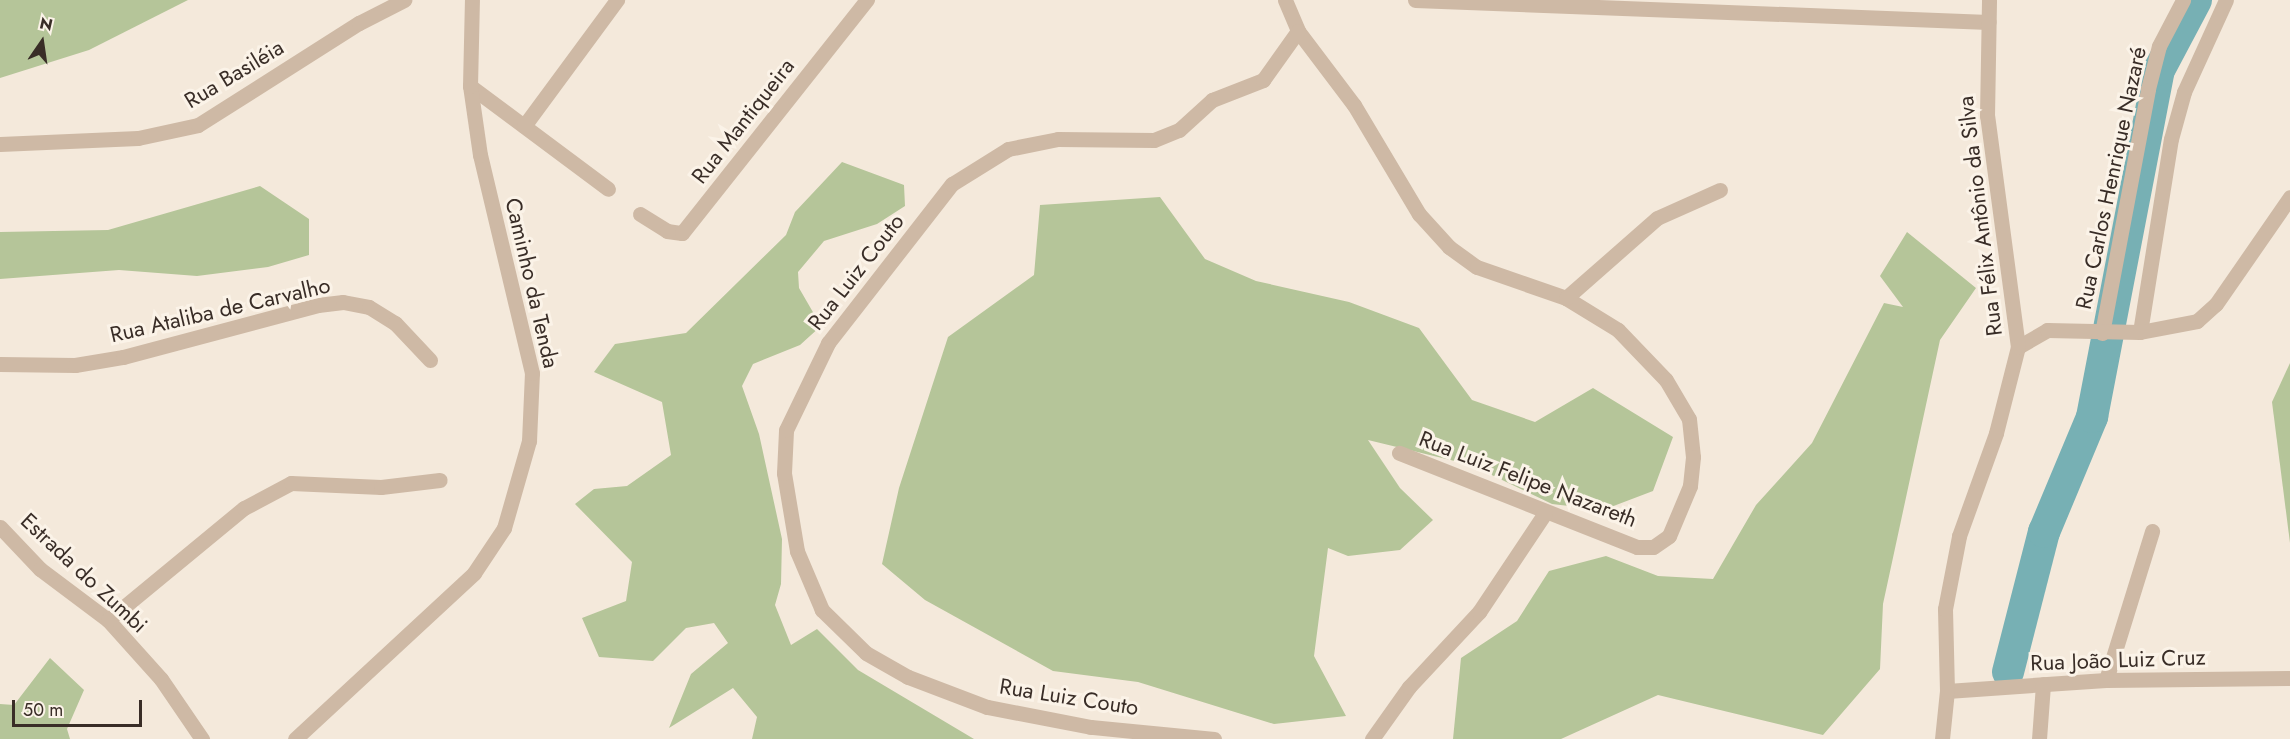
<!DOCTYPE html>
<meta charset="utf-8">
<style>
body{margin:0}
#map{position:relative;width:2290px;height:739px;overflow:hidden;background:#f4e9db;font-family:Jost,sans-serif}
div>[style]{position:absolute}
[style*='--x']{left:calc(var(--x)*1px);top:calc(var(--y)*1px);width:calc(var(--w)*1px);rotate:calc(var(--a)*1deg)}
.green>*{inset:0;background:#b5c599}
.river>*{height:32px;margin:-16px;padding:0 16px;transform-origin:16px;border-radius:16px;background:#77b0b4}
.minor>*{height:15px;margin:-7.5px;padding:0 7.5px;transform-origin:7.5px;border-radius:7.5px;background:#ceb9a5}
span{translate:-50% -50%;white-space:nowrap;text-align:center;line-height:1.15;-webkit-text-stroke:6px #fbf3e8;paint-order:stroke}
.street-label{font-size:22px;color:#392d27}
.north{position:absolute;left:12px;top:12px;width:60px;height:60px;-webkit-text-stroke:4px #fbf3e8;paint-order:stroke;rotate:13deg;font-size:16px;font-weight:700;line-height:24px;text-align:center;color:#392d27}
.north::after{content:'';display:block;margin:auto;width:21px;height:27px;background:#392d27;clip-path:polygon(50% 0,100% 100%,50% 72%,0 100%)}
.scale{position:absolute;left:12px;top:700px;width:130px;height:27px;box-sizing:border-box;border:3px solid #392d27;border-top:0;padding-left:8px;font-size:18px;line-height:21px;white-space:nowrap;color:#392d27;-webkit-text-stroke:4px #fbf3e8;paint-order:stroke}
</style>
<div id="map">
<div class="green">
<div style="clip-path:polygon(0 0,188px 0,89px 50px,0 78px)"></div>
<div style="clip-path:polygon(842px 162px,904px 185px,905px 206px,877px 224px,824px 241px,798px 272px,799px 288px,821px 326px,800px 345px,753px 364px,742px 386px,759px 434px,782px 539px,781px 584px,775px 605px,791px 645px,817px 629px,858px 670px,974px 739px,752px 739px,757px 717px,733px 688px,669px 728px,691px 674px,728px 643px,714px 623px,686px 628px,653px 661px,599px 657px,582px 618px,626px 601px,632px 562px,575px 504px,594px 489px,627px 486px,671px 455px,662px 402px,594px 372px,615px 344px,686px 333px,786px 235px,795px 212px)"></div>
<div style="clip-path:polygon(260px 186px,309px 219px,309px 255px,268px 267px,197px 276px,119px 270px,0 279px,0 232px,108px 230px)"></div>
<div style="clip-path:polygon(1160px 197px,1205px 259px,1256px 281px,1349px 302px,1419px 328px,1472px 400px,1535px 422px,1593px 388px,1673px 437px,1653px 491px,1603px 510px,1552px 504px,1471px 465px,1368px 440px,1400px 488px,1433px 520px,1400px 550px,1348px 556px,1328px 548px,1314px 656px,1346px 716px,1274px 724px,1138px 682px,1053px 671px,925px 600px,882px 564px,899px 488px,948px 337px,1034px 275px,1040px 205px)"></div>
<div style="clip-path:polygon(1907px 232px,1976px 288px,1940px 340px,1883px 604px,1880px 669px,1823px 735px,1658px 695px,1561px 739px,1453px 739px,1461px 658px,1517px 621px,1549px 571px,1606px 556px,1658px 576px,1713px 579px,1756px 505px,1812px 443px,1884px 303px,1903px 307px,1880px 276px)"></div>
<div style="clip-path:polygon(2290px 363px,2290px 543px,2272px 402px)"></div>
<div style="clip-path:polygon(50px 658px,84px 690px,67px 729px,70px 739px,0 739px,0 704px,14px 705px)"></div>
</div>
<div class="river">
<div style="--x:2008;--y:672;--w:145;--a:-75.6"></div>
<div style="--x:2044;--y:532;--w:125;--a:-67.3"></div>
<div style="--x:2092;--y:417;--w:353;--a:-79.1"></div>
<div style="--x:2159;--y:70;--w:79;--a:-62.1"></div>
</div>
<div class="minor">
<div style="--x:1285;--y:0;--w:34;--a:67"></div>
<div style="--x:1298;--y:31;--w:93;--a:52.9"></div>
<div style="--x:1354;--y:105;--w:127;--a:59.2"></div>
<div style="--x:1419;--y:214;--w:45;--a:47.7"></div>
<div style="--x:1449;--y:247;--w:34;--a:36"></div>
<div style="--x:1477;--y:267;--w:94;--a:19.2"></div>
<div style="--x:1566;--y:298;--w:61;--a:31.6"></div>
<div style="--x:1618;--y:330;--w:69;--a:46.2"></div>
<div style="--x:1666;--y:380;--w:45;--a:59.5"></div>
<div style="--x:1689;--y:419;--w:38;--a:84"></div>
<div style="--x:1693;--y:457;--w:29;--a:96"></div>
<div style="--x:1690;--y:486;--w:54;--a:112.8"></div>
<div style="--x:1669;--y:536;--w:19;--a:145"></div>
<div style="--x:1653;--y:547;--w:16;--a:180"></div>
<div style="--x:1637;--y:547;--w:256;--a:-158.4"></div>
<div style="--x:1415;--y:0;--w:574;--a:2.19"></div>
<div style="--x:470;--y:86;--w:172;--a:36.7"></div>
<div style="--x:524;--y:126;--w:157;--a:-53.6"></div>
<div style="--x:0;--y:144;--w:138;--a:-2.5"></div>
<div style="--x:138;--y:138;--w:61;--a:-12.2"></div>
<div style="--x:198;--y:125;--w:191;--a:-32.4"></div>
<div style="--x:359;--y:23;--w:51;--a:-27.1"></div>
<div style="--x:640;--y:214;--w:32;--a:32"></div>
<div style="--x:667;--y:231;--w:15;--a:8"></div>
<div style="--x:682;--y:233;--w:298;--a:-51.6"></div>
<div style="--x:1566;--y:298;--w:121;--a:-41.3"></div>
<div style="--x:1657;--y:218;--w:69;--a:-24"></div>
<div style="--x:2140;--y:332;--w:195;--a:-80.9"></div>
<div style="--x:2171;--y:139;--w:49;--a:-74.5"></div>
<div style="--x:2184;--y:92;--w:101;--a:-65.5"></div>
<div style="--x:2102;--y:333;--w:248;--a:-79.3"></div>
<div style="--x:2148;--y:89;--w:44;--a:-75.7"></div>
<div style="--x:2159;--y:46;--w:52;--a:-62.4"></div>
<div style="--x:2018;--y:347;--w:34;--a:-30"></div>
<div style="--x:2047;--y:330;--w:93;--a:1.2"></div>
<div style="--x:2140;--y:332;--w:58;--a:-10.9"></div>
<div style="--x:2197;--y:321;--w:25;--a:-42"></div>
<div style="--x:2216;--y:304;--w:130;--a:-55.3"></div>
<div style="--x:0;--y:364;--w:75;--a:0.8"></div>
<div style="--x:75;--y:365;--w:49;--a:-9.5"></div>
<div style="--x:123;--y:357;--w:202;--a:-14.9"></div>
<div style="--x:318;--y:305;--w:25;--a:-7"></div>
<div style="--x:343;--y:302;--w:26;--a:11"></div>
<div style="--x:369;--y:307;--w:31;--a:32"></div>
<div style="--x:395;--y:323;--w:51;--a:46.6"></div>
<div style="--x:0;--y:527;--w:58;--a:46.4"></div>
<div style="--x:40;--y:569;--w:85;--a:36.9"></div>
<div style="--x:108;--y:620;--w:79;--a:48.1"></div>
<div style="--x:161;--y:679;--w:73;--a:55.7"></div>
<div style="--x:108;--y:620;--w:176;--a:-39.5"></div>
<div style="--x:244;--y:508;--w:53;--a:-28"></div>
<div style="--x:291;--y:483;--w:90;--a:2.5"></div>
<div style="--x:381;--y:487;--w:59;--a:-6.8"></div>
<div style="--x:2106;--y:680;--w:156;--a:-72.8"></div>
<div style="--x:1947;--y:691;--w:159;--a:-4"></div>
<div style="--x:2106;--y:680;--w:184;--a:-0.6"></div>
<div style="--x:295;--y:739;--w:244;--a:-42.8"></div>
<div style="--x:474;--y:573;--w:54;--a:-56.3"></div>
<div style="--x:504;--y:528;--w:91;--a:-74"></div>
<div style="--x:529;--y:441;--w:68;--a:-87.5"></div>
<div style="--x:532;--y:373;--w:224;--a:-103.4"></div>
<div style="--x:480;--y:155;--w:70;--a:-98.2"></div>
<div style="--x:470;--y:86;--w:86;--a:-88.7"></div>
<div style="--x:1214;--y:739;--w:124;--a:-174.4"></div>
<div style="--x:1091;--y:727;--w:106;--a:-169.1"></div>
<div style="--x:987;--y:707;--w:85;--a:-159.2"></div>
<div style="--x:908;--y:677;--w:48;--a:-150.3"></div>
<div style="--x:866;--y:653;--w:62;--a:-135.7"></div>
<div style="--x:822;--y:610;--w:64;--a:-113"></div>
<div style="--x:797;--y:551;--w:79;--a:-99.5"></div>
<div style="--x:784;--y:473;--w:43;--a:-87.3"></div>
<div style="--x:786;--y:430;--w:97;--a:-64.2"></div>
<div style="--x:828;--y:343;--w:202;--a:-52.1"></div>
<div style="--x:952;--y:184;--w:66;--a:-32"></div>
<div style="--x:1008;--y:149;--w:51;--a:-11.3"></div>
<div style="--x:1058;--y:139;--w:96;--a:0.6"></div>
<div style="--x:1154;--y:140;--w:27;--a:-22"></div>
<div style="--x:1179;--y:130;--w:45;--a:-42.3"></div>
<div style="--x:1212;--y:100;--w:55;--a:-21.4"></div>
<div style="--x:1263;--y:80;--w:60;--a:-54.5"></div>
<div style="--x:1372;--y:739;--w:64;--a:-54.6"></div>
<div style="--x:1409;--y:687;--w:103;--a:-47"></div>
<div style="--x:1479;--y:612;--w:119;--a:-56.3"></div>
<div style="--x:1942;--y:739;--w:48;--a:-84.1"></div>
<div style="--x:1947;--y:691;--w:82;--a:-91.4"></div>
<div style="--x:1945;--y:609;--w:74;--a:-79.1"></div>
<div style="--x:1959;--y:536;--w:109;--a:-70.2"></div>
<div style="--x:1996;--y:433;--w:89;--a:-75.7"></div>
<div style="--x:2018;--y:347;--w:233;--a:-97.6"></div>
<div style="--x:1987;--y:116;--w:116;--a:-89"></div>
<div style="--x:2039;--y:739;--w:55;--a:-85.8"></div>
</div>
<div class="street-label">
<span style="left:234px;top:74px;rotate:-31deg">Rua Basiléia</span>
<span style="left:743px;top:121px;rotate:-52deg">Rua Mantiqueira</span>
<span style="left:2111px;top:178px;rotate:-78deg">Rua Carlos Henrique Nazaré</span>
<span style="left:1980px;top:216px;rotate:-97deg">Rua Félix Antônio da Silva</span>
<span style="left:856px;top:272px;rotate:-52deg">Rua Luiz Couto</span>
<span style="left:532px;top:283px;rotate:77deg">Caminho da Tenda</span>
<span style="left:220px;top:310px;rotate:-13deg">Rua Ataliba de Carvalho</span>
<span style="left:1528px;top:479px;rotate:21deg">Rua Luiz Felipe Nazareth</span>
<span style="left:84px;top:573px;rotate:43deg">Estrada do Zumbi</span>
<span style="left:2118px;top:660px;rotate:-2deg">Rua João Luiz Cruz</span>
<span style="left:1069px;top:697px;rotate:9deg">Rua Luiz Couto</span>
</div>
<div class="north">N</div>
<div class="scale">50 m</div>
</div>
